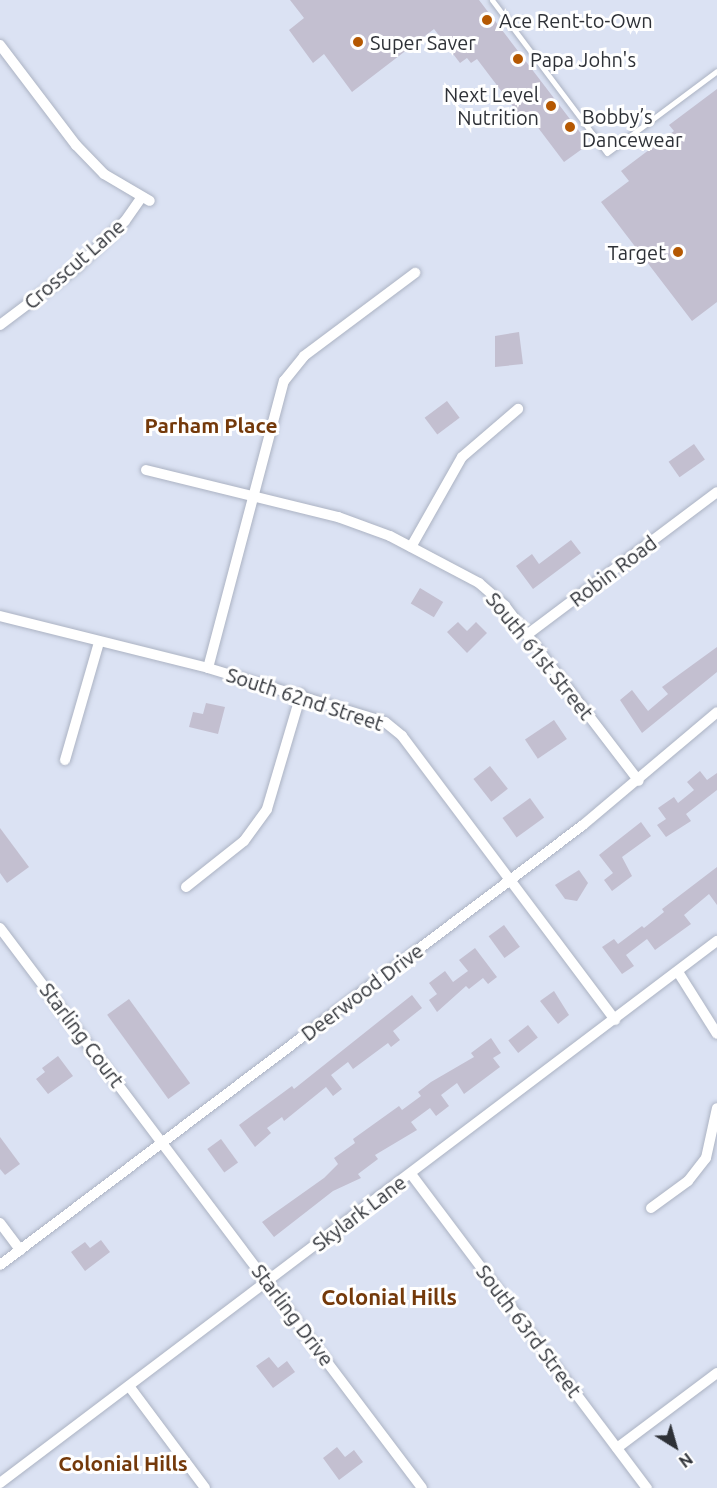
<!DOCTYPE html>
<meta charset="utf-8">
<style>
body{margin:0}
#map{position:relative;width:717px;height:1488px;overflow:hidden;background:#dbe2f3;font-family:Ubuntu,sans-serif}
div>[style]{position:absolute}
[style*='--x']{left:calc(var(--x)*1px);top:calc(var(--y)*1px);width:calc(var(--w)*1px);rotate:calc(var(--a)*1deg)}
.building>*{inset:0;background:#c3bfd0;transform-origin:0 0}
.roads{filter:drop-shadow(0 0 2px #acb3c3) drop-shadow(0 0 2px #acb3c3)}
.service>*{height:5px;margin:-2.5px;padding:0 2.5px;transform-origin:2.5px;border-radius:2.5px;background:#fff}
.minor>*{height:10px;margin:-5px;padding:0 5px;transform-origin:5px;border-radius:5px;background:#fff}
.dots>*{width:16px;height:16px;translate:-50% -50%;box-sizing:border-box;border:3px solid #fff;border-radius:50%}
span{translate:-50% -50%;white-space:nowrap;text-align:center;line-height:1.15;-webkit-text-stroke:6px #fff;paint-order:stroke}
.poi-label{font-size:20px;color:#2e3137}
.left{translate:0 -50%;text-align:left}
.right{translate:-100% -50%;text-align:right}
.street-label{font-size:20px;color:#2e3137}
.neighbourhood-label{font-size:21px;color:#74390a;font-weight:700}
.quarter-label{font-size:22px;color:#74390a;font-weight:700}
.north{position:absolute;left:645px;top:1416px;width:60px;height:60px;-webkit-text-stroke:4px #fff;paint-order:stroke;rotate:143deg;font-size:16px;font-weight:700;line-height:24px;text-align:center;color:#2e3137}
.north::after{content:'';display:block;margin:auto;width:21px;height:27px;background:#2e3137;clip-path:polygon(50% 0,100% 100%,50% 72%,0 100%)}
</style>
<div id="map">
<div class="building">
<div style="clip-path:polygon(290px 0,479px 0,589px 144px,564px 162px,533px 121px,527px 125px,477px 59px,471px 63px,467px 58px,460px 63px,434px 29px,352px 92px,324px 54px,313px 63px,289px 30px,304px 18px)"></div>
<div style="clip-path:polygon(717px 89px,717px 302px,692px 321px,601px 202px,629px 181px,621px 171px,674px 131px,669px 125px)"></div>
<div style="clip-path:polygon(519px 332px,523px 364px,495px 367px,495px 336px)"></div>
<div style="left:447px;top:401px;width:21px;height:28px;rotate:53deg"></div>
<div style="left:694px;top:444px;width:19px;height:31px;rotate:55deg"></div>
<div style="clip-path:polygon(571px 540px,581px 553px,533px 589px,516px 566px,532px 554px,539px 564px)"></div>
<div style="left:420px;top:588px;width:27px;height:18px;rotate:31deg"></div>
<div style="clip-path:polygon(458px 622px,467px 631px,476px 622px,487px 633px,467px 653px,447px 632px)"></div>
<div style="clip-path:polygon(717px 647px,717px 672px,642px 733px,620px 700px,632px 690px,648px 711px,668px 694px,662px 687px)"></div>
<div style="clip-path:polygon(206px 703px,225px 707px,218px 734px,189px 727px,193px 712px,203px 714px)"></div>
<div style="left:554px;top:720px;width:23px;height:35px;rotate:56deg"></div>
<div style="left:490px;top:766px;width:29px;height:21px;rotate:52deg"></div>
<div style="clip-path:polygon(700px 771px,707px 780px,717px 773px,717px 790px,686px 814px,691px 821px,666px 837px,657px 825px,666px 819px,658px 808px,674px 797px,678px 803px,694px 790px,687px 782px)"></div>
<div style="left:530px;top:798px;width:24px;height:34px;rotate:54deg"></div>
<div style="clip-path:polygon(641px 822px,651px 836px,622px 857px,632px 876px,612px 891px,604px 880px,613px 873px,599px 855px)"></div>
<div style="clip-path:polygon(0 828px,29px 867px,7px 883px,0 873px)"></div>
<div style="clip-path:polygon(717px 867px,717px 905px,709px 894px,684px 915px,691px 924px,655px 950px,647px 939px,626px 955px,634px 966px,622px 974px,602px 947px,614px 939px,618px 944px,642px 926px,644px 928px,664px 912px,662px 909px)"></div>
<div style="clip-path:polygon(579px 870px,588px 883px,577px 901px,565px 899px,555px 885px)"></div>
<div style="left:504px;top:925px;width:27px;height:19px;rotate:54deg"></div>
<div style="clip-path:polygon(475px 948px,497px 977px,488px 984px,483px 978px,469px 989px,466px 986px,437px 1012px,429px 1000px,437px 994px,429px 983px,445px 971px,453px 982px,468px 971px,459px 960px)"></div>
<div style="clip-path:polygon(554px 991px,569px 1015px,558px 1024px,540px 1001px)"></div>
<div style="clip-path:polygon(412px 995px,422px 1008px,393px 1031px,400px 1040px,391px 1047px,388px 1043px,353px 1069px,348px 1062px,331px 1075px,342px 1089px,333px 1096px,326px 1087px,284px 1121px,282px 1117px,267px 1128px,271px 1133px,255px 1147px,239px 1125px,292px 1086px,294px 1089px)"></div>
<div style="left:129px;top:999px;width:104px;height:27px;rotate:54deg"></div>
<div style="left:528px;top:1025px;width:16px;height:25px;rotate:52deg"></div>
<div style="clip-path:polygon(491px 1038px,501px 1053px,493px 1058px,500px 1067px,464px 1094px,457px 1083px,441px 1095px,449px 1106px,436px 1116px,430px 1108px,411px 1122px,417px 1130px,375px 1155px,378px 1159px,358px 1174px,361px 1178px,333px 1191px,274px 1237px,262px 1222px,324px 1178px,338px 1164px,334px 1158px,355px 1143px,353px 1139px,399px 1106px,402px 1110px,421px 1096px,418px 1092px,431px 1082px,474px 1057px,471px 1053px)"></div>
<div style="clip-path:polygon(58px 1056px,73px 1076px,48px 1094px,36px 1079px,45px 1072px,42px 1068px)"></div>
<div style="clip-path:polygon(0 1137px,20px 1164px,5px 1175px,0 1169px)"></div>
<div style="left:221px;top:1139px;width:29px;height:17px;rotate:54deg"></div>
<div style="clip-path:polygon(101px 1240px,110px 1252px,85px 1271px,71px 1252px,85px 1242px,90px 1248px)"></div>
<div style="clip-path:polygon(269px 1357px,278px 1368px,287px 1361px,295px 1372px,273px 1388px,256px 1366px)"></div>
<div style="clip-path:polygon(337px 1447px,345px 1457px,354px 1450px,363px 1462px,339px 1480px,323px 1458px)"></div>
</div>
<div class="roads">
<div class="service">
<div style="--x:492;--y:0;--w:191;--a:53.1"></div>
<div style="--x:607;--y:153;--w:137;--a:-36.7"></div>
</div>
<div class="minor">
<div style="--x:0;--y:45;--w:126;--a:52.8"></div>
<div style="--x:76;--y:145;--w:40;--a:46"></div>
<div style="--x:104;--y:174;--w:53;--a:30.4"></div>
<div style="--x:0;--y:325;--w:96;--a:-37"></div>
<div style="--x:77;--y:267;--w:66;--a:-43.8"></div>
<div style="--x:125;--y:221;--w:29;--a:-55"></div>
<div style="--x:146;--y:470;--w:198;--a:13.8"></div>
<div style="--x:338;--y:517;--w:55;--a:20.1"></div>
<div style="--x:390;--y:536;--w:101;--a:27.8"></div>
<div style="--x:479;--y:583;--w:35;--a:41"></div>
<div style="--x:505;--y:606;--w:220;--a:52.6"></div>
<div style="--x:411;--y:547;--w:103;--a:-60.5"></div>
<div style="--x:462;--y:457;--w:74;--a:-40.6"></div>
<div style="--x:0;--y:616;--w:214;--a:14"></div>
<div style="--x:208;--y:668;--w:185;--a:17"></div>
<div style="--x:385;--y:722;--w:22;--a:39"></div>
<div style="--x:402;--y:736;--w:355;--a:53.1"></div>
<div style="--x:528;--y:634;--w:236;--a:-36.9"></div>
<div style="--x:208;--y:668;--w:297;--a:-75.2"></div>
<div style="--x:284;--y:381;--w:32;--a:-51"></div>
<div style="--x:304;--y:356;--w:139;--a:-36.8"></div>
<div style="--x:65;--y:760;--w:123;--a:-73.9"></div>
<div style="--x:186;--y:887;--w:74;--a:-38.4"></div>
<div style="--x:244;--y:841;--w:39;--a:-54"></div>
<div style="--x:267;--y:809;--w:120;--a:-73.5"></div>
<div style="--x:0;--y:928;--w:701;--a:53"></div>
<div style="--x:678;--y:972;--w:73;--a:57.8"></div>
<div style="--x:411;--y:1174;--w:393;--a:53.1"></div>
<div style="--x:651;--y:1208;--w:46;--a:-36.1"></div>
<div style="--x:688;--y:1181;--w:29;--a:-52"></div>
<div style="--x:706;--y:1158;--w:51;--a:-77.6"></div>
<div style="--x:0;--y:1223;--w:34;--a:53"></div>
<div style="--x:0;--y:1265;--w:730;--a:-37.04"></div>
<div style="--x:583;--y:825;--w:175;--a:-40.1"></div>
<div style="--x:129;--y:1386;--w:127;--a:53.3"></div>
<div style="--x:617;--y:1448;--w:125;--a:-36.9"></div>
<div style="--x:0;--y:1483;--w:899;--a:-37.09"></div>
</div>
</div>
<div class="dots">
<div style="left:487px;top:20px;background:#b55802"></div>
<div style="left:358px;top:42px;background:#b55802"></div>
<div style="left:518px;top:59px;background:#b55802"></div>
<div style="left:551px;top:106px;background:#b55802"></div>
<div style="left:570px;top:127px;background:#b55802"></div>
<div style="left:678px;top:252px;background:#b55802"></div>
</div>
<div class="poi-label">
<span class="left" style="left:499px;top:20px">Ace Rent-to-Own</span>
<span class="left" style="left:370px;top:42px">Super Saver</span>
<span class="left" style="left:530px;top:59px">Papa John's</span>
<span class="right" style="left:539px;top:106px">Next Level<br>Nutrition</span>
<span class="left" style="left:582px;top:128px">Bobby’s<br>Dancewear</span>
<span class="right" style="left:666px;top:252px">Target</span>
</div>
<div class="street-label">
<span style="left:74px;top:264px;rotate:-41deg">Crosscut Lane</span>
<span style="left:613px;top:571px;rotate:-37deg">Robin Road</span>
<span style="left:540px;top:656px;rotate:51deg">South 61st Street</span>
<span style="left:305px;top:699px;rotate:18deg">South 62nd Street</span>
<span style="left:362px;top:992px;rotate:-37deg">Deerwood Drive</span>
<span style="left:82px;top:1035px;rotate:53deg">Starling Court</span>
<span style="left:359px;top:1213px;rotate:-37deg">Skylark Lane</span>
<span style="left:293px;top:1315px;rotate:53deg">Starling Drive</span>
<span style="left:529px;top:1331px;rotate:53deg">South 63rd Street</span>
</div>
<div class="neighbourhood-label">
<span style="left:211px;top:425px">Parham Place</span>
<span style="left:123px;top:1463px">Colonial Hills</span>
</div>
<div class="quarter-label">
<span style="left:389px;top:1297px">Colonial Hills</span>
</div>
<div class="north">N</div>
</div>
